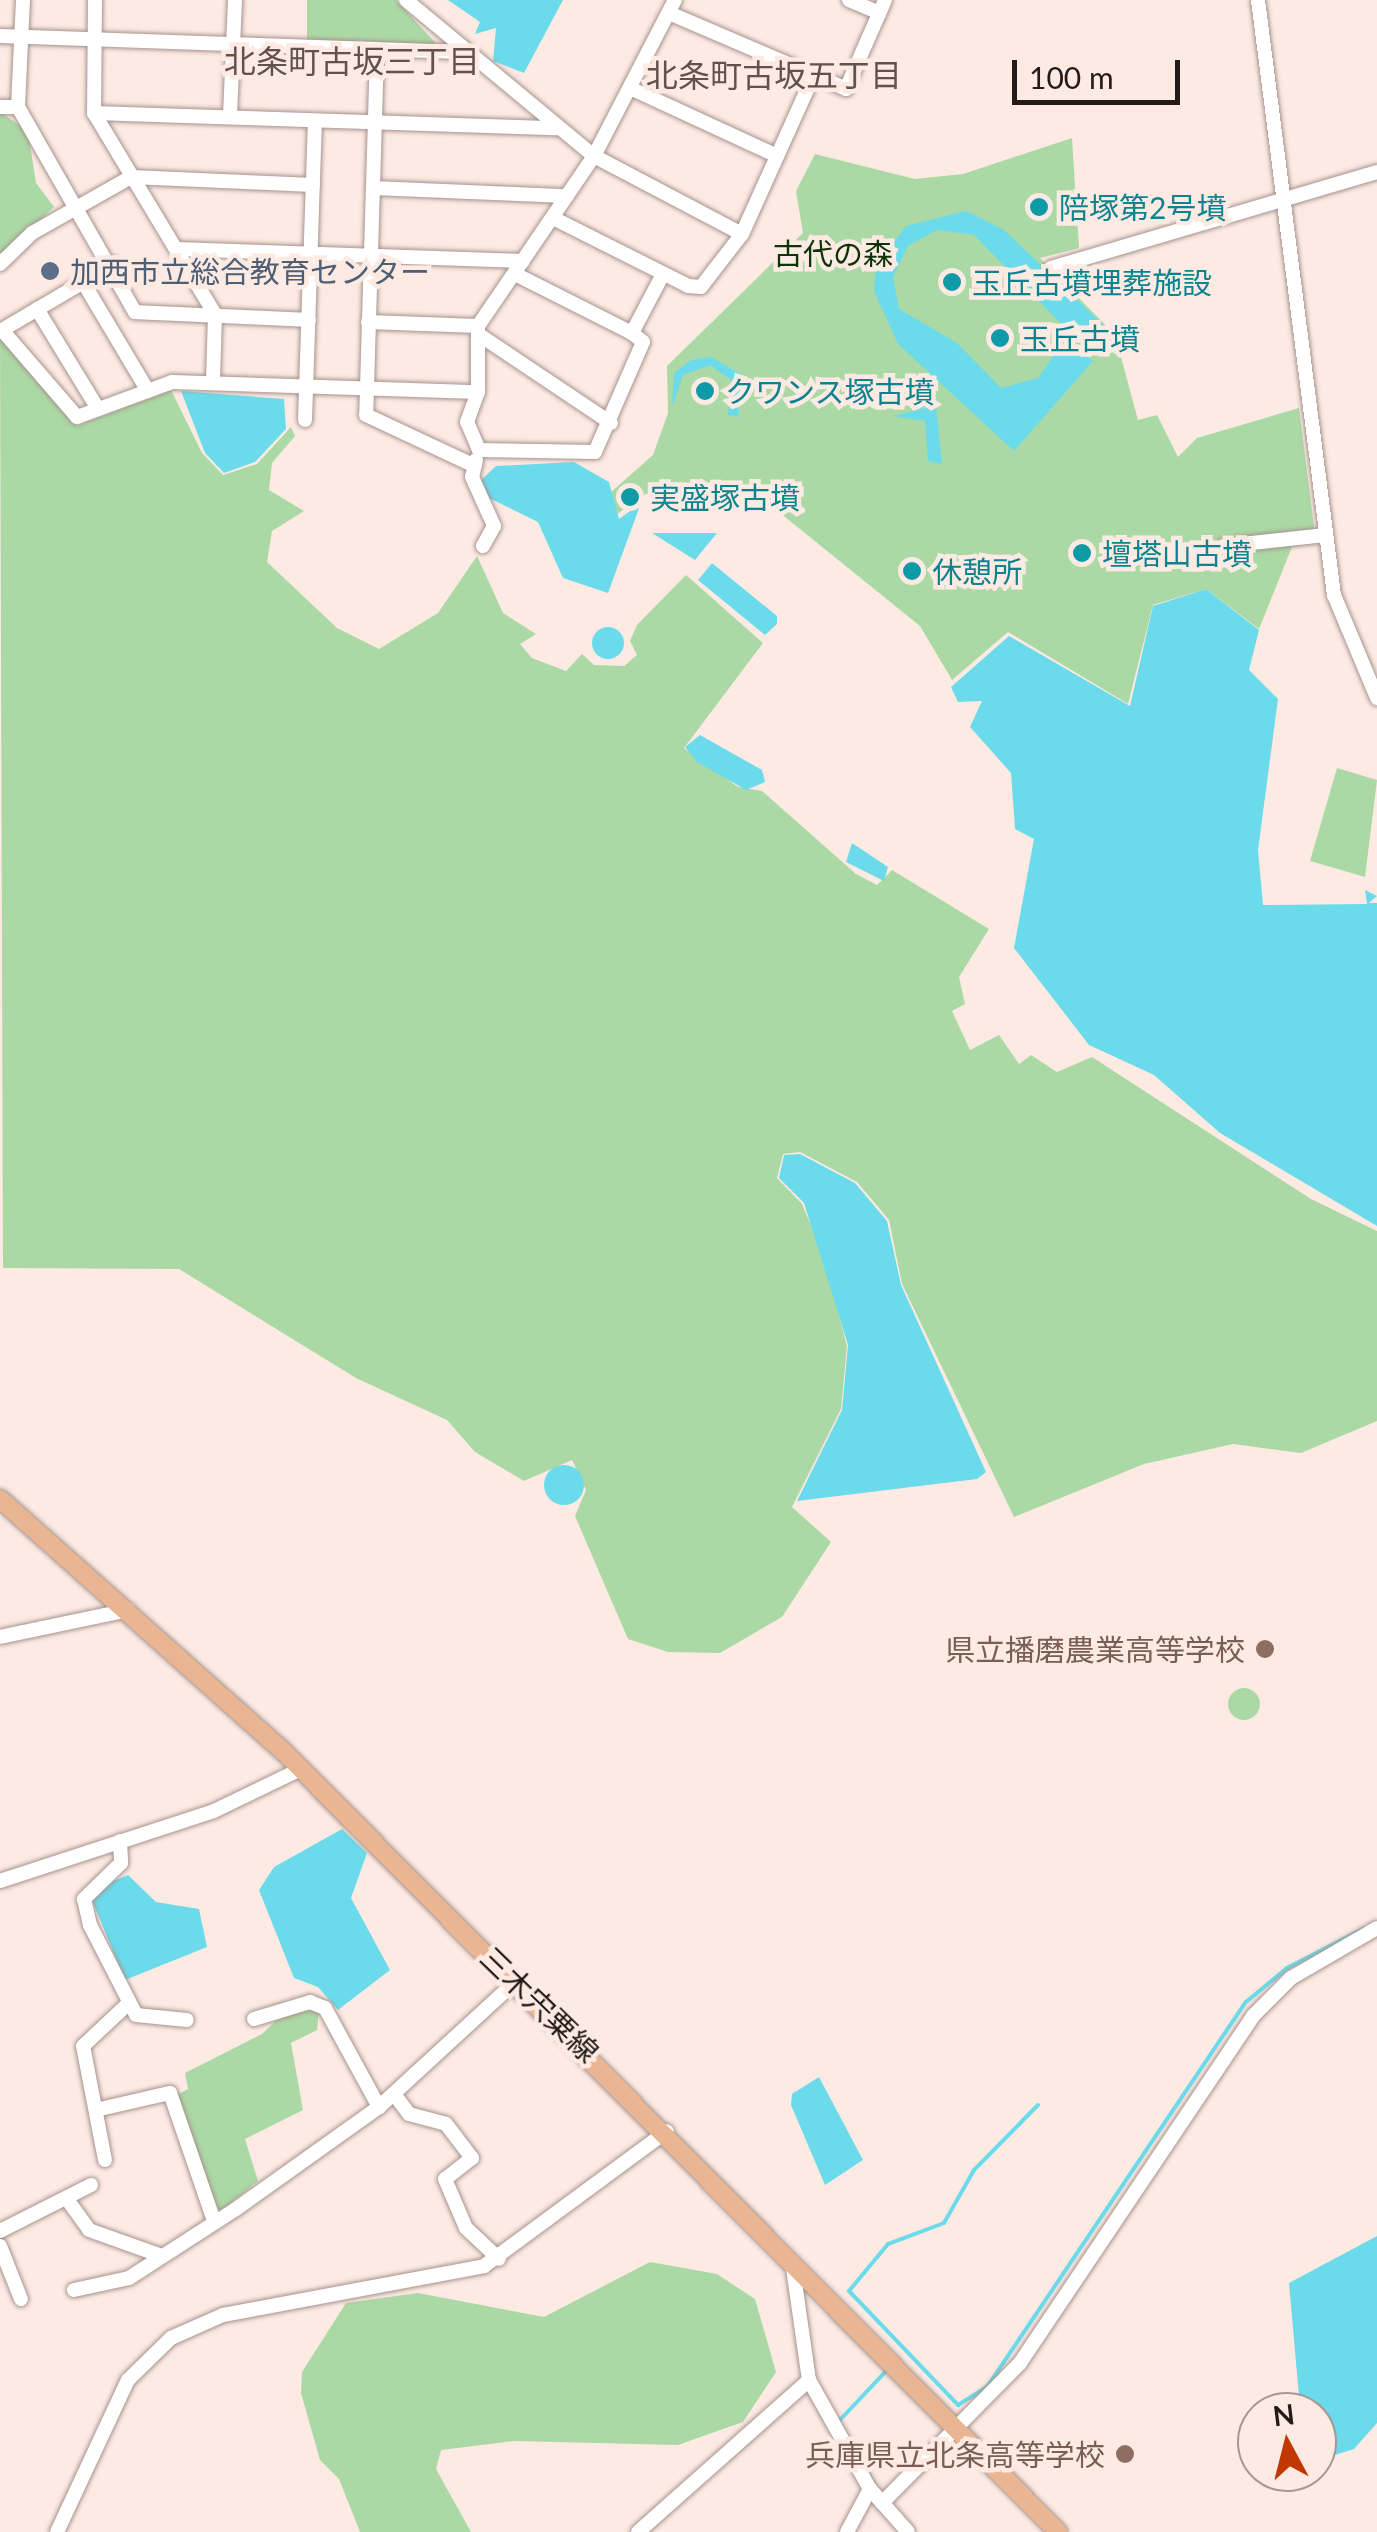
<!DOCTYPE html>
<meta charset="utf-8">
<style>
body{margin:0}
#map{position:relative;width:1377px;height:2532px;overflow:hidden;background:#fdeae3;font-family:Lato,"Noto Sans JP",sans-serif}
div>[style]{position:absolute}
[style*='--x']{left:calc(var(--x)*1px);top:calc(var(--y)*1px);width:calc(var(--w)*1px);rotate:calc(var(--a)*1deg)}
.green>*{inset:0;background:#abd9a5}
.round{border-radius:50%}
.water>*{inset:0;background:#6bdbeb}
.stream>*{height:4px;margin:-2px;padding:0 2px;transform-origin:2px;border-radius:2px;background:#6bdbeb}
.roads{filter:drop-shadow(0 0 2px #a5938d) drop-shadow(0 0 2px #a5938d)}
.minor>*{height:14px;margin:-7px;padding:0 7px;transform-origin:7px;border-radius:7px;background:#fff}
.major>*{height:18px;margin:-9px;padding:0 9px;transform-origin:9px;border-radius:9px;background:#e9b592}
.dots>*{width:28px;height:28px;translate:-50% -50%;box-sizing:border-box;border:5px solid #fdeae3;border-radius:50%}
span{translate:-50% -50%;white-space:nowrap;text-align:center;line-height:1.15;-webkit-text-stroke:9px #fdeae3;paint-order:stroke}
.culture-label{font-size:30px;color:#0d838f}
.left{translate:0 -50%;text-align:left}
.park-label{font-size:30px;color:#0d3409}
.service-label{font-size:30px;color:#4e5e75}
.education-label{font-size:30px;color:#785e54}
.right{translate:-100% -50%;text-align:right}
.street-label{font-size:30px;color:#221b19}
.neighbourhood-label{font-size:32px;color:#62524c}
.north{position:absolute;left:1237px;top:2392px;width:100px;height:100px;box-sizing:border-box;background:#fdeae3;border:2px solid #a59792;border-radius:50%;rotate:353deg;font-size:28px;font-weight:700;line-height:40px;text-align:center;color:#221b19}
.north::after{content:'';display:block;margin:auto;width:35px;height:45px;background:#c03800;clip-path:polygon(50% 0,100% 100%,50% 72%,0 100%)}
.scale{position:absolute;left:1012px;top:60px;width:168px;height:45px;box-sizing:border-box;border:5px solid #221b19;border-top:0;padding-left:12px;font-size:30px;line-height:35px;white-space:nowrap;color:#221b19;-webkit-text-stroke:8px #fdeae3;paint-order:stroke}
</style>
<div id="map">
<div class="green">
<div style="clip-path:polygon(307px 0,396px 0,442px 50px,307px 44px)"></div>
<div style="clip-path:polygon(0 112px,28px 131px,36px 183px,54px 207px,0 258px)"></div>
<div style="clip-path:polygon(1072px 138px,1079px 248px,1040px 258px,1115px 335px,1138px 420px,1157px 415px,1178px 457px,1197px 438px,1299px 408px,1316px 543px,1292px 547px,1259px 629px,1206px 589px,1153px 605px,1128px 704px,1008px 632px,952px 680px,920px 626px,759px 496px,646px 494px,614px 516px,610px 493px,653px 455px,668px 413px,667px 366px,803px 233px,796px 191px,815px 154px,915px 179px,963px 174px)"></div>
<div style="clip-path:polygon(0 333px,77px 426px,171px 390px,202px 453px,223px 475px,257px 464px,291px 427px,295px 436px,272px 463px,269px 490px,304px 511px,272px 531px,267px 562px,337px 628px,379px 649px,438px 613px,477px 556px,503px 613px,536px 634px,520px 644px,532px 658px,566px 671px,582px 654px,594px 665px,624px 666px,637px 655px,630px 641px,637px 625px,686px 575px,763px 643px,684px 748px,738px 787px,762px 791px,856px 874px,877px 885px,892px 870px,989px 929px,959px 977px,965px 1004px,952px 1011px,970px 1050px,999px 1035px,1019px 1064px,1031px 1055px,1057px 1072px,1092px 1057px,1311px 1199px,1377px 1231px,1377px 1421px,1301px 1453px,1233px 1444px,1144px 1464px,1014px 1517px,902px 1284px,889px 1220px,857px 1182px,800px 1152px,783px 1154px,777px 1178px,802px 1204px,823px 1254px,847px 1346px,841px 1409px,792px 1507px,831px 1542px,782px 1617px,720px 1653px,668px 1652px,628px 1639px,575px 1516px,586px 1490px,572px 1460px,524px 1481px,475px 1452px,447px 1420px,356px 1378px,179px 1269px,3px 1268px)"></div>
<div style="clip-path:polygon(1337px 768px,1377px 780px,1365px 877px,1310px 861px)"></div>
<div class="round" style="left:1228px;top:1688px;width:32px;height:32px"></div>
<div style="clip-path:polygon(319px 2009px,317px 2030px,291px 2043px,303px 2110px,245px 2139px,258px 2181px,216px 2215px,175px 2096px,188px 2089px,185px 2073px,262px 2034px,283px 2014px)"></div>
<div style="clip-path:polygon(650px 2262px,717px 2274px,755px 2299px,776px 2372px,743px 2422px,678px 2445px,514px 2441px,441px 2450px,436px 2469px,471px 2532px,360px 2532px,339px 2479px,320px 2460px,301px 2393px,302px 2372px,346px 2303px,418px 2293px,544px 2317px)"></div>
</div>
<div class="water">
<div style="clip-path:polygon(448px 0,563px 0,524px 73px,493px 61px,496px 28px,475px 34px,480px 22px)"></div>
<div style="clip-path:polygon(966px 211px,1004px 230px,1114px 335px,1093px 356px,974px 235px,937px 230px,908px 246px,893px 277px,899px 309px,957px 343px,1001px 388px,1038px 378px,1058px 349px,1076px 347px,1093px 361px,1014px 451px,898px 344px,874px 291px,876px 266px,906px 226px)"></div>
<div style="clip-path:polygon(691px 360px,711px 357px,741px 374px,738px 417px,728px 415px,731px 380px,710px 365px,683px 375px,672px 407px,674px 373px)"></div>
<div style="clip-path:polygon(181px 391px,284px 399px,286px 429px,255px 462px,224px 473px,205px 453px)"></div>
<div style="clip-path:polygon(936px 405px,942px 464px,928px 461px,925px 421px,893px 416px)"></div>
<div style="clip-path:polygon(574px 462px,609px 482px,619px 519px,641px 503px,608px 593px,563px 578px,538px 522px,489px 498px,479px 482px,496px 466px)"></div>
<div style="clip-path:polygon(652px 533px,717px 533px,695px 560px)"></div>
<div style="clip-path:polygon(712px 563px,777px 616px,777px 624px,765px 635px,698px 580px)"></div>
<div style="clip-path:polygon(1206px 589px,1259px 630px,1249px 670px,1278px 699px,1258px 850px,1263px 905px,1367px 904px,1365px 890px,1377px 896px,1369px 903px,1377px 903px,1377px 1226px,1220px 1133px,1154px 1075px,1089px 1045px,1014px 948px,1034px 839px,1015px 829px,1011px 773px,970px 727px,982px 701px,958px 702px,951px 687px,1009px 636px,1130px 706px,1153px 606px)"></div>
<div class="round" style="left:592px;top:627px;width:32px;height:32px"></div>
<div style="clip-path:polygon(700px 735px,762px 770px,765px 782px,746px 790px,697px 762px,685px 747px)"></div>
<div style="clip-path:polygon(852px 843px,888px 867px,884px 881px,846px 862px)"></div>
<div style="clip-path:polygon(800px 1154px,855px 1183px,887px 1221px,901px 1285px,986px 1472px,977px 1479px,797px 1501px,842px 1410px,848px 1345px,804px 1203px,779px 1178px,784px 1155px)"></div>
<div class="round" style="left:544px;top:1465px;width:40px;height:40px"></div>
<div style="clip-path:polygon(342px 1829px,367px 1853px,351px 1898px,390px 1970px,338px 2010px,318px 1987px,294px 1978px,259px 1890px,274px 1867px)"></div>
<div style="clip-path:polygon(128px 1875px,156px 1902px,199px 1909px,207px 1947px,125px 1980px,92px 1900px,96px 1888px)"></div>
<div style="clip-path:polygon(819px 2077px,863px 2160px,825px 2185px,791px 2105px,792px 2094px)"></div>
<div style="clip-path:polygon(1377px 2236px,1377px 2423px,1354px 2449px,1328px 2457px,1317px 2453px,1317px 2412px,1300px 2408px,1289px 2283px)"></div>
</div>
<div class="stream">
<div style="--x:1038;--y:2105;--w:91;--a:134.6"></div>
<div style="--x:974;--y:2170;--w:61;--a:119.5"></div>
<div style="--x:944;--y:2223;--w:60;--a:159.4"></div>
<div style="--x:888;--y:2244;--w:61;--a:129.7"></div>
<div style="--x:849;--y:2291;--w:158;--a:46.3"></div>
<div style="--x:958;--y:2405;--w:34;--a:-32"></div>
<div style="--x:987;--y:2387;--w:464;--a:-56.1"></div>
<div style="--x:1246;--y:2002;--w:53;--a:-39.7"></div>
<div style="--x:1287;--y:1968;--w:85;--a:-27.2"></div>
<div style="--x:838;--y:2422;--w:70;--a:-46.7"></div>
<div style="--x:859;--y:2455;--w:38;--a:63"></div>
</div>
<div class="roads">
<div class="minor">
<div style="--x:23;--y:0;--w:107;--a:92.7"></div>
<div style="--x:18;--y:107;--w:236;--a:60.3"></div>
<div style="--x:135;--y:312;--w:174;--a:2.6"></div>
<div style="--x:95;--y:0;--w:113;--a:90.5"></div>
<div style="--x:94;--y:113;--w:235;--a:59"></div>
<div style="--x:215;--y:314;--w:68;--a:91.7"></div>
<div style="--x:406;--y:0;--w:244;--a:39.7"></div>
<div style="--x:594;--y:156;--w:167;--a:27.8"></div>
<div style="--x:742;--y:234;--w:172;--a:-65.7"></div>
<div style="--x:849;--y:0;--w:33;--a:23"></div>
<div style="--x:1258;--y:0;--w:600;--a:82.72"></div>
<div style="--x:1334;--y:595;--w:112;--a:67.3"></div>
<div style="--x:669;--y:13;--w:193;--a:23.2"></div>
<div style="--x:846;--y:89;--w:97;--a:-66.3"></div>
<div style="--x:0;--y:36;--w:467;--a:2"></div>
<div style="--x:377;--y:51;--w:364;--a:91.7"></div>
<div style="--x:366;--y:415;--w:120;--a:25.1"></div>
<div style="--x:630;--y:88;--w:162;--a:24.8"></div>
<div style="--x:0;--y:107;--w:18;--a:0"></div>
<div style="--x:94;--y:113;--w:462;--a:1.9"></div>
<div style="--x:230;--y:115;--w:115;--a:-87.5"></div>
<div style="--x:373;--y:188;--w:194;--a:2.4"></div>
<div style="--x:553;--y:218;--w:151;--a:26.7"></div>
<div style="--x:688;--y:286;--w:13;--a:4"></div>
<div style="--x:701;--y:287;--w:67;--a:-52.3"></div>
<div style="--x:176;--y:249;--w:347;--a:2"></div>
<div style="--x:0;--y:264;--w:45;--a:-44.1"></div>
<div style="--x:32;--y:233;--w:114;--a:-29.5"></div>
<div style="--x:131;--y:177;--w:182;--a:2.5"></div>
<div style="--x:114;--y:264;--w:130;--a:149.5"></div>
<div style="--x:2;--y:330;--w:115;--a:49.2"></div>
<div style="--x:77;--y:417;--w:101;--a:-20.2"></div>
<div style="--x:172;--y:382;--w:306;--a:1.9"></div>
<div style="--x:1051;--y:268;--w:340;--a:-16.4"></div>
<div style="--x:515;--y:274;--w:131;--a:26.8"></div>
<div style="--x:663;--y:274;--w:67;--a:117.7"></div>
<div style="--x:632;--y:333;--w:14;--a:39"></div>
<div style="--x:643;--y:342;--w:120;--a:113.6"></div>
<div style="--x:595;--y:452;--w:116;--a:-179"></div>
<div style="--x:479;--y:450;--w:30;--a:-113"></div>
<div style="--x:467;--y:422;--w:32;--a:-70"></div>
<div style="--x:478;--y:392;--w:66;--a:-90"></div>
<div style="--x:478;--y:326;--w:206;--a:-55.7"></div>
<div style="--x:594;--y:156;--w:176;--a:-62.6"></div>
<div style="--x:83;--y:282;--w:127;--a:59.2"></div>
<div style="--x:37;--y:309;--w:117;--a:58.6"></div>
<div style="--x:368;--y:322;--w:110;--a:2.1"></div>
<div style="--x:478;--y:334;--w:160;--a:33.8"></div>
<div style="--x:305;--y:420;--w:299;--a:-88.1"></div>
<div style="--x:476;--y:460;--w:17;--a:103"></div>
<div style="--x:472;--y:477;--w:54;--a:65.8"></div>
<div style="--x:494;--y:526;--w:23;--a:119"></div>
<div style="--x:1224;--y:546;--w:102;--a:-6.2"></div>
<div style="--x:0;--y:1637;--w:131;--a:-11.9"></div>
<div style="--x:120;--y:1841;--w:22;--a:87"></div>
<div style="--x:121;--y:1863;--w:52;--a:135.8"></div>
<div style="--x:84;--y:1899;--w:27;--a:77"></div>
<div style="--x:90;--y:1925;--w:101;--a:62.9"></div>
<div style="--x:136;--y:2015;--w:51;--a:5.6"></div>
<div style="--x:0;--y:1881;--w:225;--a:-18.1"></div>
<div style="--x:214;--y:1811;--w:97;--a:-25.8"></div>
<div style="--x:254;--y:2019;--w:59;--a:-16.9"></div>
<div style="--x:310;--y:2002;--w:16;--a:22"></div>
<div style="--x:325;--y:2008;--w:113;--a:61.4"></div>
<div style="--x:394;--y:2094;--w:25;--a:53"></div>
<div style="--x:409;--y:2114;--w:38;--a:15"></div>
<div style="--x:446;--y:2124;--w:43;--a:52.6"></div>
<div style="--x:472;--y:2158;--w:34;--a:142"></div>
<div style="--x:445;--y:2179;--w:53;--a:66.8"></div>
<div style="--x:466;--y:2228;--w:45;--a:43.2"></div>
<div style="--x:100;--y:2109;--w:72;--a:-12.9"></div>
<div style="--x:170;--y:2093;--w:135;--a:71"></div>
<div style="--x:105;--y:2160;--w:116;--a:-100.9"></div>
<div style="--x:83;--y:2046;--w:63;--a:-43.1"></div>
<div style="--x:69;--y:2202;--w:34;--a:54"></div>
<div style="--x:89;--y:2230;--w:74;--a:19.7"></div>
<div style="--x:0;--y:2231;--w:102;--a:-26.8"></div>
<div style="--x:0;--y:2246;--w:57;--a:68.4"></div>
<div style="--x:792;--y:2261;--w:120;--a:81.9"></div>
<div style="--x:809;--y:2380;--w:125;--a:60.8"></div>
<div style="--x:870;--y:2489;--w:57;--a:48.5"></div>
<div style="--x:74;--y:2290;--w:56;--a:-12.3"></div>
<div style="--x:129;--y:2278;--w:127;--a:-32.8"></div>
<div style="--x:236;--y:2209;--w:176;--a:-35.5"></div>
<div style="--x:379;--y:2107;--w:185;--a:-42.6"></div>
<div style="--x:882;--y:2503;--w:197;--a:-45.4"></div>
<div style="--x:1020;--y:2363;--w:418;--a:-56.1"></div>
<div style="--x:1253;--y:2016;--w:54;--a:-45"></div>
<div style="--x:1291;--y:1978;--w:99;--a:-30.2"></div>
<div style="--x:57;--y:2532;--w:168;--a:-65"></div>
<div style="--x:128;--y:2380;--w:60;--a:-44.3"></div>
<div style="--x:171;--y:2338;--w:57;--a:-23.9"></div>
<div style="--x:223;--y:2315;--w:266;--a:-10.6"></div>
<div style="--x:484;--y:2266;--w:227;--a:-36.4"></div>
<div style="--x:638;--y:2532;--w:229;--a:-41.6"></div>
<div style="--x:847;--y:2532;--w:49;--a:-61.9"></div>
</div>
<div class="major">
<div style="--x:0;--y:1499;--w:380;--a:41.7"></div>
<div style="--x:284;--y:1752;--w:1099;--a:45.22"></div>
</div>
</div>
<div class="dots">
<div style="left:1039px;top:207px;background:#0f9aa8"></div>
<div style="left:50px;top:271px;background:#5c6f8a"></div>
<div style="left:952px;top:282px;background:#0f9aa8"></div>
<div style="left:1000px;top:338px;background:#0f9aa8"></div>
<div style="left:705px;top:391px;background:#0f9aa8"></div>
<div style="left:630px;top:497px;background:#0f9aa8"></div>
<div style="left:1082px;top:553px;background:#0f9aa8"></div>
<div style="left:912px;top:571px;background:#0f9aa8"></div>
<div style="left:1265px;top:1649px;background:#8d6e63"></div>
<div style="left:1125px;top:2454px;background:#8d6e63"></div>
</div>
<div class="culture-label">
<span class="left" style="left:1059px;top:207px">陪塚第2号墳</span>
<span class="left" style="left:972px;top:282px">玉丘古墳埋葬施設</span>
<span class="left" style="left:1020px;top:338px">玉丘古墳</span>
<span class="left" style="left:725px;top:391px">クワンス塚古墳</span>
<span class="left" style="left:650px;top:497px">実盛塚古墳</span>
<span class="left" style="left:1102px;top:553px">壇塔山古墳</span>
<span class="left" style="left:932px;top:571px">休憩所</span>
</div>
<div class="park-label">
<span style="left:833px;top:253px">古代の森</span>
</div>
<div class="service-label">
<span class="left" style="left:70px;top:271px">加西市立総合教育センター</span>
</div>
<div class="education-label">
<span class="right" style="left:1245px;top:1649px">県立播磨農業高等学校</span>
<span class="right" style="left:1105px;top:2454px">兵庫県立北条高等学校</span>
</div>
<div class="street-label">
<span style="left:540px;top:2004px;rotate:44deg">三木宍粟線</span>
</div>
<div class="neighbourhood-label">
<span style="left:352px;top:61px">北条町古坂三丁目</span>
<span style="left:774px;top:75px">北条町古坂五丁目</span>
</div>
<div class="north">N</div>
<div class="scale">100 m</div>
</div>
